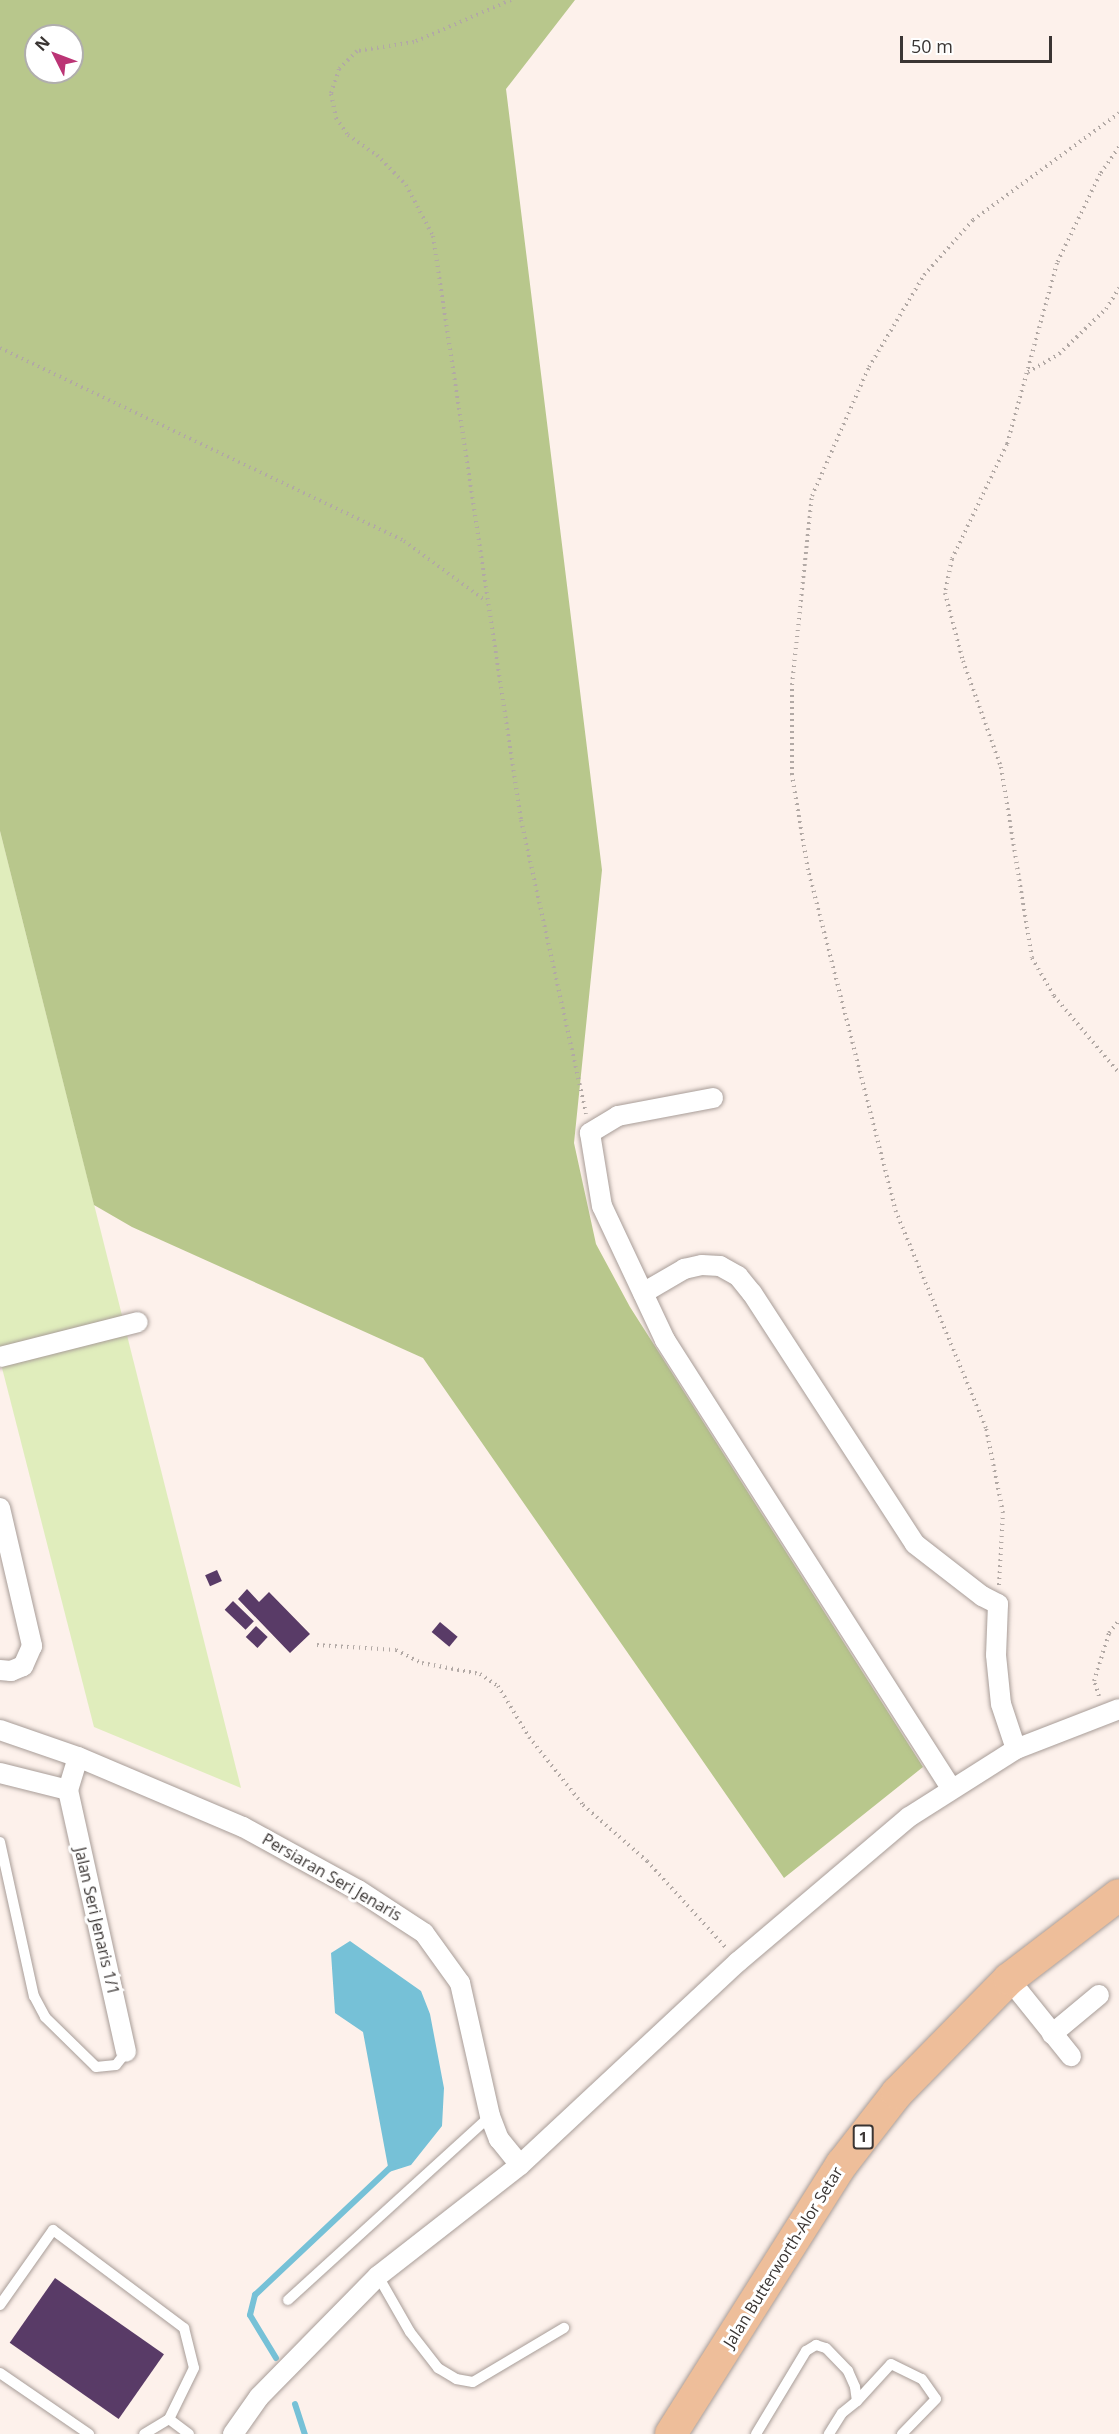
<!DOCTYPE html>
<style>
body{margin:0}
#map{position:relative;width:1119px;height:2434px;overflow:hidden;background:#fdf1eb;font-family:"Open Sans",sans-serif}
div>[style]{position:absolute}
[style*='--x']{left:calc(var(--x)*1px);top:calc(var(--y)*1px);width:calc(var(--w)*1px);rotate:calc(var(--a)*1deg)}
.green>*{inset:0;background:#e0edbc}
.forest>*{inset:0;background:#b8c78c}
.water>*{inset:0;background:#76c1d7}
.stream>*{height:6px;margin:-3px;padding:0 3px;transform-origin:3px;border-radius:3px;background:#76c1d7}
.building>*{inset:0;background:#593b67;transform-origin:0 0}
.path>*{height:4px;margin-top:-2px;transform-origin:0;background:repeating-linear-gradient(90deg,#b2a9a5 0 1.5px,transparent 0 6px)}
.roads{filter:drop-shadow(0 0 2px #a89d98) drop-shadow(0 0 2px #a89d98)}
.service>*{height:10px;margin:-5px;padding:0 5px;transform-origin:5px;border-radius:5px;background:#fff}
.minor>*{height:20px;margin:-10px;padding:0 10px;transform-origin:10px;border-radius:10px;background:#fff}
.primary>*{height:32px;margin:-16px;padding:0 16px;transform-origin:16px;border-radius:16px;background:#eebe9a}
span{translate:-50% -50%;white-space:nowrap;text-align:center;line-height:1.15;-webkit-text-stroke:6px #fff;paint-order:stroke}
.shield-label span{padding:2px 4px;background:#fff;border:2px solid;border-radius:4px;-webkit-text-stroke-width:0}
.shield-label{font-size:15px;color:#3a3533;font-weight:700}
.street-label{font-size:16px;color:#3a3533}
.north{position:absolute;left:24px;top:24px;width:60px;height:60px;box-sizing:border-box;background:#fff;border:2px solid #b0aead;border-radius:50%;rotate:312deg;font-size:16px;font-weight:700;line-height:24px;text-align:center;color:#3a3533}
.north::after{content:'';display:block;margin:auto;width:21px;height:27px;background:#bb3475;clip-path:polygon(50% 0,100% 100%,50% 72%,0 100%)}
.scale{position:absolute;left:900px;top:36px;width:152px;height:27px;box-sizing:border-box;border:3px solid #3a3533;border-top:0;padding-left:8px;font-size:18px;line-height:21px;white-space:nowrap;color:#3a3533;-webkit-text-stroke:4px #fff;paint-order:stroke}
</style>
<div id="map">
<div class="green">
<div style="clip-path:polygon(0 831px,241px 1788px,94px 1727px,0 1360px)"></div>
</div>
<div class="forest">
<div style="clip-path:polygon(evenodd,0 0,575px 0,506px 89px,602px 870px,574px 1143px,596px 1244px,630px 1307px,923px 1767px,784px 1878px,423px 1358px,132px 1227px,94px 1205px,0 831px,0 0,36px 36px,72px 36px,72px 72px,36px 72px,36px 36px)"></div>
</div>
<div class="water">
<div style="clip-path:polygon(350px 1941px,421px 1991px,430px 2014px,444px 2088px,442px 2126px,411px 2165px,389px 2172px,363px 2032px,335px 2013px,331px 1953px)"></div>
</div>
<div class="stream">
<div style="--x:276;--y:2358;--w:50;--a:-121.2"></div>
<div style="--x:250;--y:2315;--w:21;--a:-76"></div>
<div style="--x:255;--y:2295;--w:190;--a:-43.3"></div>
<div style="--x:295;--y:2404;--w:32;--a:72"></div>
</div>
<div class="building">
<div style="left:217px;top:1570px;width:12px;height:13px;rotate:66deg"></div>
<div style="clip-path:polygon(247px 1589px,259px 1602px,269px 1592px,310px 1634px,290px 1653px,238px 1599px)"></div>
<div style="left:233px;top:1601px;width:29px;height:12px;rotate:44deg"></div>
<div style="left:440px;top:1622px;width:23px;height:13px;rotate:40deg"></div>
<div style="left:256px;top:1626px;width:16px;height:15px;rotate:43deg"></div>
<div style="left:55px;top:2278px;width:133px;height:79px;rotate:35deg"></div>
</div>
<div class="path">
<div style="--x:511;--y:0;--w:106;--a:156.6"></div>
<div style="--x:414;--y:42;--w:58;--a:171"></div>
<div style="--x:357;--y:51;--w:25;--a:135"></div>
<div style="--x:339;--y:69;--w:26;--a:108"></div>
<div style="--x:331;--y:94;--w:25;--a:78"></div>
<div style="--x:336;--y:118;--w:21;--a:55"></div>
<div style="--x:348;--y:135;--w:35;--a:35"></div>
<div style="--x:377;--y:155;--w:42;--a:46"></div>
<div style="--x:406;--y:185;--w:58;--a:62.1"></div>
<div style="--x:433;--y:236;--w:591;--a:81.43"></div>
<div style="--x:521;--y:820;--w:301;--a:77.5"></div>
<div style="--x:1119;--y:147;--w:33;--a:125"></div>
<div style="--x:1100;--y:174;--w:99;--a:115.8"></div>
<div style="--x:1057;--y:263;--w:188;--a:105.4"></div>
<div style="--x:1007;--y:444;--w:127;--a:115.6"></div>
<div style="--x:952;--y:559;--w:35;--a:102"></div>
<div style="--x:945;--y:593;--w:70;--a:75.2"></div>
<div style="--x:963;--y:661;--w:113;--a:70.3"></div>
<div style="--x:1001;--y:767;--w:193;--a:80.8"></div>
<div style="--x:1032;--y:958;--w:44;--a:59.9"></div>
<div style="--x:1054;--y:996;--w:101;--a:49.8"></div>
<div style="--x:0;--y:348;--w:448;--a:25.5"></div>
<div style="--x:404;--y:541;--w:102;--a:36.2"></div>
<div style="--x:1028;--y:372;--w:36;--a:-30"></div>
<div style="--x:1059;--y:354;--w:65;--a:-43.8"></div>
<div style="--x:1106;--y:309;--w:25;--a:-58"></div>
<div style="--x:999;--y:1585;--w:72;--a:-86.8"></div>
<div style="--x:1003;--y:1513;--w:87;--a:-101.3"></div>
<div style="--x:986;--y:1428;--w:234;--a:-112.6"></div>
<div style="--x:896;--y:1212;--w:353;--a:-104.4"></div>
<div style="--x:808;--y:870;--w:96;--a:-99.6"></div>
<div style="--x:792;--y:775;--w:90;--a:-90"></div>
<div style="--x:792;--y:685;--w:190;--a:-84"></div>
<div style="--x:812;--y:496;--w:141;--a:-66.2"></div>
<div style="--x:869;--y:367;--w:107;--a:-59.1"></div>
<div style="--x:924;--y:275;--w:74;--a:-48.3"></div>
<div style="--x:973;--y:220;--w:181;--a:-36.2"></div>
<div style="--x:317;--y:1645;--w:79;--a:3.6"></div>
<div style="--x:396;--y:1650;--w:29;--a:27"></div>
<div style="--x:422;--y:1663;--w:59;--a:10.7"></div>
<div style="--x:480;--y:1674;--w:22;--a:34"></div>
<div style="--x:498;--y:1686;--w:60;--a:58.7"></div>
<div style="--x:529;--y:1737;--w:87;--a:51.5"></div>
<div style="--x:583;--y:1805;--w:85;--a:41.2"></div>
<div style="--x:647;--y:1861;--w:119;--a:47.7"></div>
<div style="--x:1099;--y:1696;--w:16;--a:-108"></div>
<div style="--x:1094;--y:1681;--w:50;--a:-72.6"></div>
<div style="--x:1109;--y:1633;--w:16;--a:-52"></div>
</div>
<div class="roads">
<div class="service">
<div style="--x:0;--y:1842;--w:158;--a:77.6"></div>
<div style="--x:34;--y:1996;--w:24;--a:62"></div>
<div style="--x:45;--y:2017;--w:71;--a:44.4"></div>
<div style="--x:96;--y:2067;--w:20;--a:-6"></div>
<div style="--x:116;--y:2065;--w:16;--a:-52"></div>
<div style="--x:378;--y:2276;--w:64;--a:60.3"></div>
<div style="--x:410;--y:2332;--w:46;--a:52.1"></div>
<div style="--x:438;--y:2368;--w:21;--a:31"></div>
<div style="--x:456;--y:2379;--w:17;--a:10"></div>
<div style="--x:473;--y:2382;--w:106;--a:-30.7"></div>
<div style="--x:288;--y:2300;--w:273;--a:-42.3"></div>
<div style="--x:0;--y:2305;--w:92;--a:-54.8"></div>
<div style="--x:53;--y:2230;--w:164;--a:36.8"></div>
<div style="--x:184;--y:2328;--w:41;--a:76"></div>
<div style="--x:194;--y:2368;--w:57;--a:116.1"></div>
<div style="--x:169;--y:2419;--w:29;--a:149"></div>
<div style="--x:0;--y:2373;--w:108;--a:34.4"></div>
<div style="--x:857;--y:2401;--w:50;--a:-47.4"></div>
<div style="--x:891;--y:2364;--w:34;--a:26"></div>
<div style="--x:922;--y:2379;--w:24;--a:55"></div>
<div style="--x:936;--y:2399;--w:49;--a:134.2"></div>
<div style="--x:169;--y:2419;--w:25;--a:37"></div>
<div style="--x:756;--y:2434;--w:97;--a:-58.9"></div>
<div style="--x:806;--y:2351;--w:12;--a:-31"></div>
<div style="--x:816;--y:2345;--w:10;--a:17"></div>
<div style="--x:826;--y:2348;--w:32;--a:46"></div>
<div style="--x:848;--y:2371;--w:17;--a:66"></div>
<div style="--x:855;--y:2387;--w:14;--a:82"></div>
<div style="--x:857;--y:2401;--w:19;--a:141"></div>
<div style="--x:842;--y:2413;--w:25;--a:122"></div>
</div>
<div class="minor">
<div style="--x:713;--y:1098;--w:97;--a:169.3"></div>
<div style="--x:618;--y:1116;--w:33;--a:149"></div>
<div style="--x:590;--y:1133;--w:74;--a:80.7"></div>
<div style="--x:602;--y:1206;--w:148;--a:64.8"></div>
<div style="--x:665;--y:1340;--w:532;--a:57.45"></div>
<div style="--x:643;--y:1293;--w:48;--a:-30.3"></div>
<div style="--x:684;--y:1269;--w:18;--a:-13"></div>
<div style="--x:702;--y:1265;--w:18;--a:3"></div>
<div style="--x:720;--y:1266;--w:21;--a:29"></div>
<div style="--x:738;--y:1276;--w:22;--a:51"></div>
<div style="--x:752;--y:1293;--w:299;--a:57"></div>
<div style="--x:915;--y:1544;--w:85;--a:37.8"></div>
<div style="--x:982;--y:1596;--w:18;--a:27"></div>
<div style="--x:998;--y:1604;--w:51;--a:92.2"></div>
<div style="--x:996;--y:1655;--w:49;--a:84.2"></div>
<div style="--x:1001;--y:1704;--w:47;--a:71.6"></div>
<div style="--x:0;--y:1357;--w:142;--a:-14.2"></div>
<div style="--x:0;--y:1508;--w:142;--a:76.9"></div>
<div style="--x:32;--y:1646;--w:22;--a:114"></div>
<div style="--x:23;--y:1666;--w:13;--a:157"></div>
<div style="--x:11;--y:1671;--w:11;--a:-175"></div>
<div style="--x:0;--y:1730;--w:83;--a:19.1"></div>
<div style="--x:78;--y:1757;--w:179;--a:23"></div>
<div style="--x:243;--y:1827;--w:131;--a:28.7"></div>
<div style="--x:358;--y:1890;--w:79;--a:33.1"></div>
<div style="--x:424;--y:1933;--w:62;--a:54.2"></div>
<div style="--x:460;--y:1983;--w:136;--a:77.3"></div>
<div style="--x:490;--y:2116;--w:25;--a:69"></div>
<div style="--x:499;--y:2139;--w:33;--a:51"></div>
<div style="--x:0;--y:1773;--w:70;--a:14"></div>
<div style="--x:68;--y:1790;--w:34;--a:-73"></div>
<div style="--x:68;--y:1790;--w:268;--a:77.5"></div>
<div style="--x:1009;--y:1979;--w:99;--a:51.2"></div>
<div style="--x:1052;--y:2034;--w:61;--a:-39.7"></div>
<div style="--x:233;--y:2434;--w:45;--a:-54.9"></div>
<div style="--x:259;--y:2397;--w:170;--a:-45.5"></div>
<div style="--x:378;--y:2276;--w:180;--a:-38"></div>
<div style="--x:520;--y:2165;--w:298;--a:-43"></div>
<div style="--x:738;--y:1962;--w:224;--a:-40.3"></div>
<div style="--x:909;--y:1817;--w:127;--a:-32.4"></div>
<div style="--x:1016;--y:1749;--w:110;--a:-21.2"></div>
</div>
<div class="primary">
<div style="--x:671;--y:2434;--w:320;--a:-57.7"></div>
<div style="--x:842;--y:2164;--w:90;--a:-52.2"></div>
<div style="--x:897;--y:2093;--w:160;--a:-45.5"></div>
<div style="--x:1009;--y:1979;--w:138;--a:-37.4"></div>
</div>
</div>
<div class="shield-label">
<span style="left:863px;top:2137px">1</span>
</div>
<div class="street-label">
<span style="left:332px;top:1877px;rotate:30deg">Persiaran Seri Jenaris</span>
<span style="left:97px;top:1921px;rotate:77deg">Jalan Seri Jenaris 1/1</span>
<span style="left:783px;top:2257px;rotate:-58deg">Jalan Butterworth-Alor Setar</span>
</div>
<div class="north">N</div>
<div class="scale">50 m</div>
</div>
